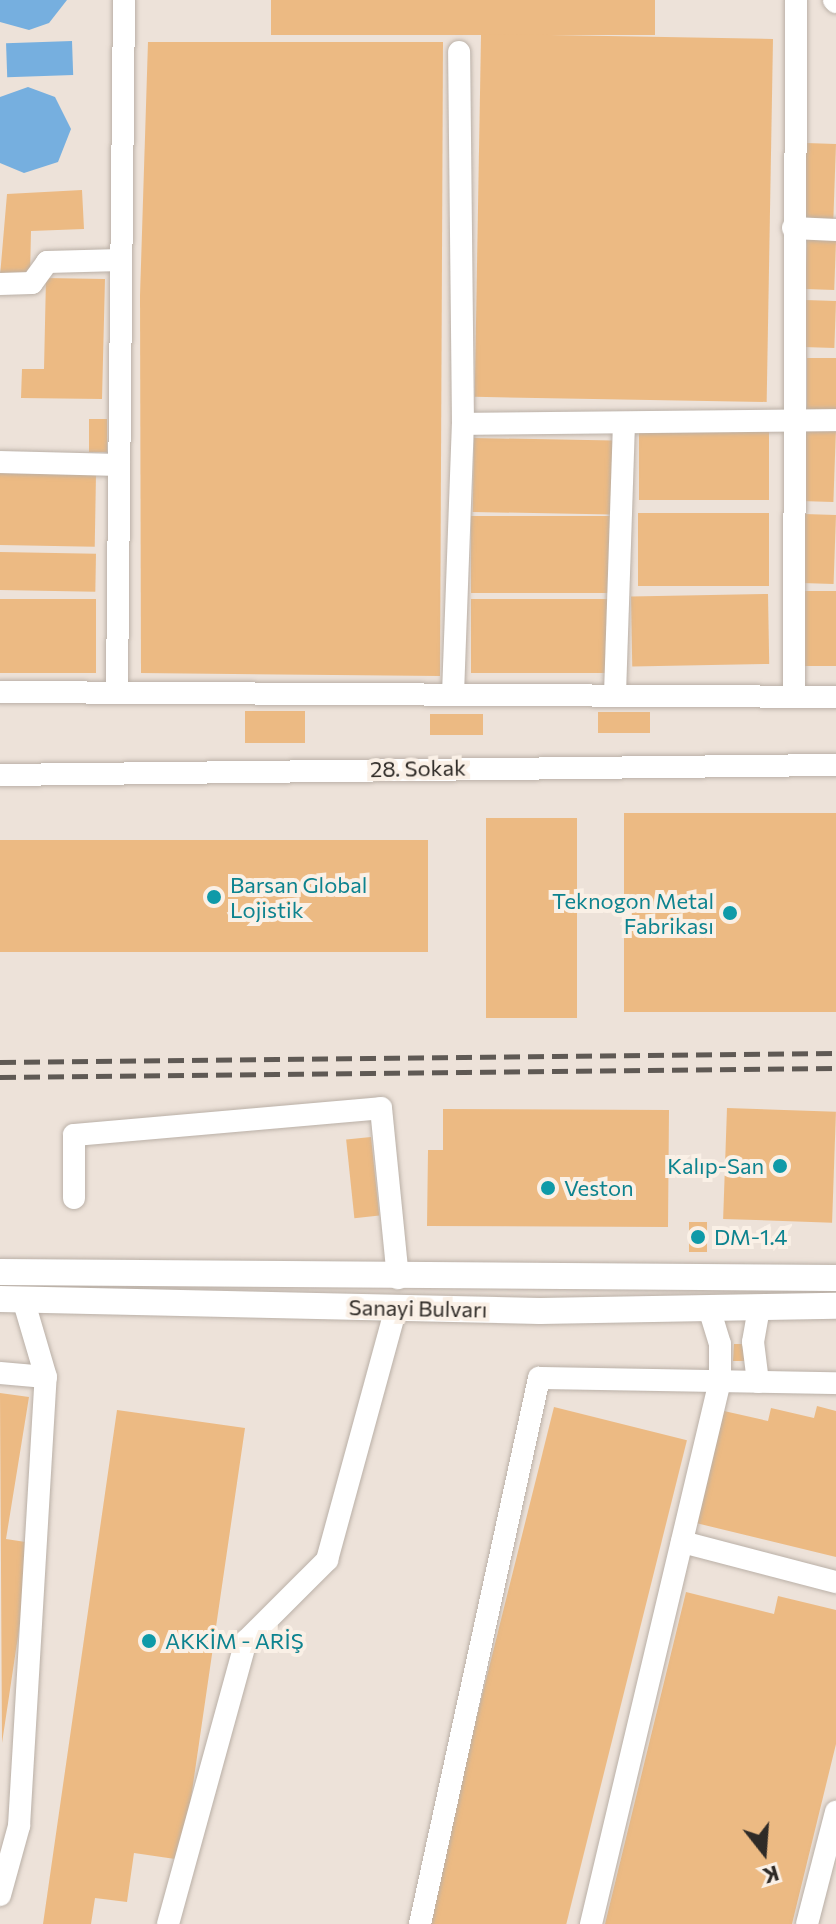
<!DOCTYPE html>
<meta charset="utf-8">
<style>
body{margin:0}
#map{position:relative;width:836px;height:1924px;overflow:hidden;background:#ede2d9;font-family:Commissioner,sans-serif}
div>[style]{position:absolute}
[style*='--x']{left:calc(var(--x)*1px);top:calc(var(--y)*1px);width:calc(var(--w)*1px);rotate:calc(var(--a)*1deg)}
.water>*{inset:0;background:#76afdf;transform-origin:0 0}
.building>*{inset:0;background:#ecba83;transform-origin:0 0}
.roads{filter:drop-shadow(0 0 2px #bab0a7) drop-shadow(0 0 2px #bab0a7)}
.minor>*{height:22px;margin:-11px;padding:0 11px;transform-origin:11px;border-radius:11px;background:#fff}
.major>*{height:26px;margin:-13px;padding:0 13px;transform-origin:13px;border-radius:13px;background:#fff}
.rail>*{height:5px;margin-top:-2.5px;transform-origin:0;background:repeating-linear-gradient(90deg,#5f5954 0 16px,transparent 0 24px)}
.dots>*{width:22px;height:22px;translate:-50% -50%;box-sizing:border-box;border:4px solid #faf0e6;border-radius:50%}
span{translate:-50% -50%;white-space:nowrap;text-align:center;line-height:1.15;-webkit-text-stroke:8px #faf0e6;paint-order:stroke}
.street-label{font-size:22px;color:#2f2b27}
.culture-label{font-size:22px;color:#0d838f}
.left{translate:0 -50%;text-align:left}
.right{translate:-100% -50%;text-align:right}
.north{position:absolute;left:724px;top:1812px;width:80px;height:80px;-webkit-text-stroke:6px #faf0e6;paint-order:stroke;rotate:163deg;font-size:22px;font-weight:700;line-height:32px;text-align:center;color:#2f2b27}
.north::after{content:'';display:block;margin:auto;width:28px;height:36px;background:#2f2b27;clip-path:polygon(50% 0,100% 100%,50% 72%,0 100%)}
</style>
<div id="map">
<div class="water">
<div style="clip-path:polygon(0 0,67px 0,49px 23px,29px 30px,0 22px)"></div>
<div style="left:72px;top:41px;width:34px;height:66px;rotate:88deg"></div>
<div style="clip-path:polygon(28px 87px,55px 97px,71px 129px,58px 162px,24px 173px,0 163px,0 97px)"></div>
</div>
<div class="building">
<div style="left:271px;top:0;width:384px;height:35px"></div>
<div style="left:773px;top:39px;width:363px;height:292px;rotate:91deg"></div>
<div style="clip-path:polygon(148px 42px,443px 42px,440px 676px,141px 673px,140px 296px)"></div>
<div style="left:806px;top:143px;width:30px;height:75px;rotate:2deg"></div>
<div style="clip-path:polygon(82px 190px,84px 229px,31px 231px,30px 277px,0 276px,7px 194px)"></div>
<div style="left:807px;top:239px;width:29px;height:50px;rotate:2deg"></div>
<div style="clip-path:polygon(46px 278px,105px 279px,102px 399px,21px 398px,22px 369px,44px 369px)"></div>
<div style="left:805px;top:300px;width:31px;height:47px;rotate:2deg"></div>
<div style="left:807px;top:358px;width:29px;height:52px"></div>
<div style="left:89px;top:419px;width:18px;height:33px"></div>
<div style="left:639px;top:427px;width:130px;height:73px"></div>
<div style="left:803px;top:427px;width:33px;height:74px;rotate:2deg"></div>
<div style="left:474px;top:438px;width:139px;height:74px;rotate:1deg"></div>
<div style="left:0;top:473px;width:96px;height:72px;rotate:1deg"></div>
<div style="left:638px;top:513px;width:131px;height:73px"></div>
<div style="left:804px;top:514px;width:32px;height:69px;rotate:2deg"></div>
<div style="left:471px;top:516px;width:140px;height:77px"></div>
<div style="left:0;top:552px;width:96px;height:38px;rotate:1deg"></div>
<div style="left:802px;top:591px;width:34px;height:75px"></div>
<div style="left:768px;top:594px;width:70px;height:137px;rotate:89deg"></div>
<div style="left:0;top:599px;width:96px;height:74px"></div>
<div style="left:471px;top:599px;width:139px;height:74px"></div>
<div style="left:245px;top:711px;width:60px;height:32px"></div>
<div style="left:650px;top:712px;width:21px;height:52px;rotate:90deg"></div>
<div style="left:430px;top:714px;width:53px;height:21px"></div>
<div style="left:836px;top:813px;width:199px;height:212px;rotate:90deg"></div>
<div style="left:486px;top:818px;width:91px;height:200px"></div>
<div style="left:0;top:840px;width:428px;height:112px"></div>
<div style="left:727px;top:1108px;width:109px;height:111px;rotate:2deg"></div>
<div style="clip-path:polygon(443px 1109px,669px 1110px,668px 1227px,427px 1226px,428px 1150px,443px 1150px)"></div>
<div style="left:371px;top:1137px;width:79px;height:25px;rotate:84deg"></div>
<div style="left:689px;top:1222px;width:18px;height:30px"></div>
<div style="clip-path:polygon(734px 1344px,742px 1344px,745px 1361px,733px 1361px)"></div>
<div style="clip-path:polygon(0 1393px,29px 1397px,6px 1539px,32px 1543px,2px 1743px)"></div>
<div style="clip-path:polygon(817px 1406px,836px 1411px,836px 1557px,696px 1523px,724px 1411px,768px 1421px,771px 1408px,814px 1418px)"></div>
<div style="left:554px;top:1407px;width:137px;height:532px;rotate:14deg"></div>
<div style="clip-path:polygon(117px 1410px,245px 1428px,182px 1860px,134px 1853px,127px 1902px,95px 1898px,91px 1924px,43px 1924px)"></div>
<div style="clip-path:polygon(686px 1592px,774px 1614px,778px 1596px,836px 1610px,836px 1744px,792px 1924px,605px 1924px)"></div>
</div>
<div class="roads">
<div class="minor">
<div style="--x:834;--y:0;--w:3;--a:45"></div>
<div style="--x:793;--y:228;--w:43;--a:2.7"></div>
<div style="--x:0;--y:284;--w:32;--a:-2"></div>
<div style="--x:32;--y:283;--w:26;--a:-54"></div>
<div style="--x:47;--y:262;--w:74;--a:-1.5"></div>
<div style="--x:463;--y:424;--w:373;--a:-0.6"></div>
<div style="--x:0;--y:462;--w:119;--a:1.4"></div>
<div style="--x:117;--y:691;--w:691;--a:-89.42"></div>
<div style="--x:0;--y:692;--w:836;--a:0.34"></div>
<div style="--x:453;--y:694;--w:270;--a:-87.9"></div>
<div style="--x:463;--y:424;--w:372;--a:-90.6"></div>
<div style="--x:615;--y:694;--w:269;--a:-88.1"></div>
<div style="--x:794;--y:697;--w:697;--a:-89.84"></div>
<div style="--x:0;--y:775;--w:836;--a:-0.69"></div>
<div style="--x:74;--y:1198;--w:63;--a:-90"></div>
<div style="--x:74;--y:1135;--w:308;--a:-5"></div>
<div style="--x:381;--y:1108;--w:171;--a:84.3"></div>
<div style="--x:0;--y:1373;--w:46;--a:5"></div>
<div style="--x:758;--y:1382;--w:40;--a:-97.1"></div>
<div style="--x:753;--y:1342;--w:36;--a:-80"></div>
<div style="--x:682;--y:1542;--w:159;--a:14.6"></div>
<div style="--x:0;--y:1895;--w:72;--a:-74.6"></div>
<div style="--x:19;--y:1826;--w:450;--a:-86.6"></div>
<div style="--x:46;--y:1377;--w:81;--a:-106.4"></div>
<div style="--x:168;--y:1924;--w:294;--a:-74.6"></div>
<div style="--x:246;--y:1641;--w:115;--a:-45"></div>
<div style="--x:327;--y:1560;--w:261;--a:-74.7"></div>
<div style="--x:420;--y:1924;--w:559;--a:-77.7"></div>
<div style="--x:539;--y:1378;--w:297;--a:1"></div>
<div style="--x:591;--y:1924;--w:558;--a:-76.64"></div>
<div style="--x:720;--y:1381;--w:37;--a:-90"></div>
<div style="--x:720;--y:1344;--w:38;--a:-107"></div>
<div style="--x:807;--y:1924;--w:116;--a:-75.5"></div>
</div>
<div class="major">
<div style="--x:0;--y:1272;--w:836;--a:0.41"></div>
<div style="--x:0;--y:1299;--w:540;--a:1.27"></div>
<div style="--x:540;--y:1311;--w:296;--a:-1"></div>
</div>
</div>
<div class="rail">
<div style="--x:0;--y:1062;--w:836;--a:-0.62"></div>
<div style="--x:0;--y:1077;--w:836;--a:-0.62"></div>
</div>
<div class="dots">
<div style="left:214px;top:897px;background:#0f9aa8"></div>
<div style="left:730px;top:913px;background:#0f9aa8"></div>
<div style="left:780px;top:1166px;background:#0f9aa8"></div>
<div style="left:548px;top:1188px;background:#0f9aa8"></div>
<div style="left:698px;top:1237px;background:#0f9aa8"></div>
<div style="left:149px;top:1641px;background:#0f9aa8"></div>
</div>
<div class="street-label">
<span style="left:418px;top:768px;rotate:-1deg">28. Sokak</span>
<span style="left:418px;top:1308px;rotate:1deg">Sanayi Bulvarı</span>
</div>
<div class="culture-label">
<span class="left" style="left:230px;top:897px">Barsan Global<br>Lojistik</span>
<span class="right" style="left:714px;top:913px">Teknogon Metal<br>Fabrikası</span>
<span class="right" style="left:764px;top:1166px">Kalıp-San</span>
<span class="left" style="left:564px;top:1188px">Veston</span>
<span class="left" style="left:714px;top:1237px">DM-1.4</span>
<span class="left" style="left:165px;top:1641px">AKKİM - ARİŞ</span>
</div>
<div class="north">K</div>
</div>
